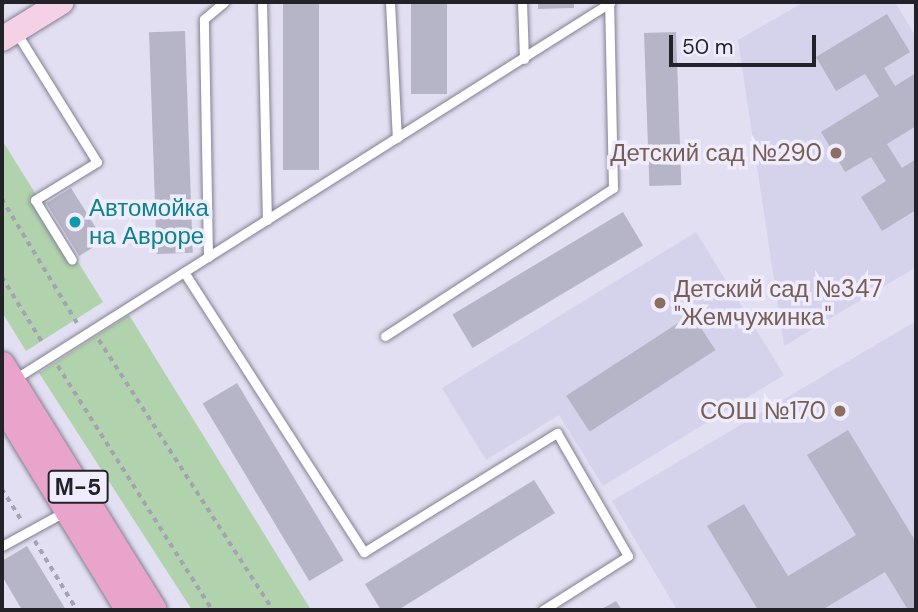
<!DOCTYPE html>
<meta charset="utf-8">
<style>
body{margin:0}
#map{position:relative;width:918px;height:612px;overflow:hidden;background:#e2dff2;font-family:"DM Sans",sans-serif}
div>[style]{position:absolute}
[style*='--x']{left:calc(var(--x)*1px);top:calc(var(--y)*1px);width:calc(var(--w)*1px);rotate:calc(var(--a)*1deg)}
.built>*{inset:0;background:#d5d2ec}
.green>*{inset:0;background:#b0d2ad}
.building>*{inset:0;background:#b6b4c7;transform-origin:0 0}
.path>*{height:3.5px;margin-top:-1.75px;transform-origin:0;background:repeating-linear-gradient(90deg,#a5a3b2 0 5px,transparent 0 10px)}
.roads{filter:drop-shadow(0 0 2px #828091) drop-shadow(0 0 2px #828091)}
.lane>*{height:9px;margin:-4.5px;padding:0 4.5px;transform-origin:4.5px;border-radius:4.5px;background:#fff}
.secondary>*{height:24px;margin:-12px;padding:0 12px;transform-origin:12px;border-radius:12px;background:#f4d1e5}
.primary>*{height:26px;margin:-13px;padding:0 13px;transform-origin:13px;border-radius:13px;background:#e9a4cb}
.dots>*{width:19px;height:19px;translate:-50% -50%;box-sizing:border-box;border:4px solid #efedfd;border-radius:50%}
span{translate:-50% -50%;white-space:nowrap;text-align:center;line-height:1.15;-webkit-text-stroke:7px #efedfd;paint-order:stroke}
.shield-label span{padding:2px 5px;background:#efedfd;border:2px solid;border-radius:5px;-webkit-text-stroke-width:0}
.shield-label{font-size:23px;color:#232229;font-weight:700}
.education-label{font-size:24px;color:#785e54}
.right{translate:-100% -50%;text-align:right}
.left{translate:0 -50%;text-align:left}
.culture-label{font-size:24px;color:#0d838f}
.frame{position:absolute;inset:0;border:4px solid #232229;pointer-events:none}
.scale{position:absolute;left:669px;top:35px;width:147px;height:32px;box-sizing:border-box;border:4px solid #232229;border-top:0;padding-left:9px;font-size:21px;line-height:24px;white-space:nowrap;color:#232229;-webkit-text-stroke:5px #efedfd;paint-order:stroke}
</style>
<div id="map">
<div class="built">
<div style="clip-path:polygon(804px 2px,895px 2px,916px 37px,916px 267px,784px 346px,738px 40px)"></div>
<div style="clip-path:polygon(696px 232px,784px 375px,603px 486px,559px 415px,486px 460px,442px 388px)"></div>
<div style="clip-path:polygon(916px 321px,916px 610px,677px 610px,612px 501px)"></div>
</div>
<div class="green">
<div style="clip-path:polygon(2px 140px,103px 302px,26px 351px,2px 312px)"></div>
<div style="clip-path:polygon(129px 315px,311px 610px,192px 610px,39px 373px)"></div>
</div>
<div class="building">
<div style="left:283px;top:2px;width:36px;height:168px"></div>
<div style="left:411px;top:2px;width:36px;height:92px"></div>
<div style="clip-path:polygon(538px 2px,574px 2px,574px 8px,538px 9px)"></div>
<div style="clip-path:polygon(887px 14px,910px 52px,884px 68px,895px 86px,916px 73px,916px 126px,887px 144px,902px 168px,916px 159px,916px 210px,882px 231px,861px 197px,886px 181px,871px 157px,845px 172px,821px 132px,879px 96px,865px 74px,836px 91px,816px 57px)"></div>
<div style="left:185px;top:31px;width:222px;height:36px;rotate:88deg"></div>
<div style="left:676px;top:32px;width:153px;height:32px;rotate:88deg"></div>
<div style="left:71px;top:188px;width:62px;height:29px;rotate:58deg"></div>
<div style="left:623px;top:212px;width:39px;height:199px;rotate:59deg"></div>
<div style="left:692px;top:314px;width:43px;height:150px;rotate:57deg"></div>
<div style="left:237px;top:383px;width:207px;height:40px;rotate:59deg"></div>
<div style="clip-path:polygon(848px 430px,916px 542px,916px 610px,908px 610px,885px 572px,822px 610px,758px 610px,707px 526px,744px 504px,788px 576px,856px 535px,807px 455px)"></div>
<div style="clip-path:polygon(534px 480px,555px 513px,398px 610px,381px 610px,365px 584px)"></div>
<div style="clip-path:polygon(27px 546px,66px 610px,22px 610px,2px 576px,2px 561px)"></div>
<div style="clip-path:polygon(616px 601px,622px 610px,600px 610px)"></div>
</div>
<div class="path">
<div style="--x:2;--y:4;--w:4;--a:-34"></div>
<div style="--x:2;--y:199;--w:145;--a:58.8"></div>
<div style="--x:2;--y:277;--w:80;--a:58.3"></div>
<div style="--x:99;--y:340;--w:321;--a:57.2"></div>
<div style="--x:58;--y:366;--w:289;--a:57.7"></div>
<div style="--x:2;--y:489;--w:36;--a:58"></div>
<div style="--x:35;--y:541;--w:81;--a:58.7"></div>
</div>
<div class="roads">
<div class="lane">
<div style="--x:262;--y:2;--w:218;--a:88.7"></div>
<div style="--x:390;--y:2;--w:136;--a:87.1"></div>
<div style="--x:522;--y:2;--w:57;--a:88"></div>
<div style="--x:16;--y:32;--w:153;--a:58.1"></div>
<div style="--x:97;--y:162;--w:73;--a:148.5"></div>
<div style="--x:35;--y:200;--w:70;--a:58.3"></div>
<div style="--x:208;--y:257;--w:238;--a:-91"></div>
<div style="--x:204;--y:19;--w:26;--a:-40"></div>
<div style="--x:184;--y:272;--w:333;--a:57.3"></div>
<div style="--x:364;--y:552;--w:227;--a:-31.7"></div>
<div style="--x:557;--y:433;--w:142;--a:60"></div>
<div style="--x:628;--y:556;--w:101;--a:147.6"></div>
<div style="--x:385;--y:336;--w:272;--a:-33"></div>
<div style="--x:613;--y:188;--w:184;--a:-91.2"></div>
<div style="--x:13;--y:380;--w:707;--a:-32.3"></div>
<div style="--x:2;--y:546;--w:73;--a:-28.7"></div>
</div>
<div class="secondary">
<div style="--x:2;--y:39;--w:70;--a:-31.7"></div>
</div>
<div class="primary">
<div style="--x:2;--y:365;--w:288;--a:58.2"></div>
<div style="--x:2;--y:403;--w:243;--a:58.5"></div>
</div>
</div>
<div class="dots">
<div style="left:836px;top:153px;background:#8d6e63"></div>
<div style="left:75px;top:222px;background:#0f9aa8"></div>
<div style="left:660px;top:303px;background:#8d6e63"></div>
<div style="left:840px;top:411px;background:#8d6e63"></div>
</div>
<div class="shield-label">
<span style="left:78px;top:487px">М-5</span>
</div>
<div class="education-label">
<span class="right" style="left:822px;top:153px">Детский сад №290</span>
<span class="left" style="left:674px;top:303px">Детский сад №347<br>"Жемчужинка"</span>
<span class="right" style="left:826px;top:411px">СОШ №170</span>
</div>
<div class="culture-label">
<span class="left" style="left:89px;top:222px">Автомойка<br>на Авроре</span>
</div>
<div class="frame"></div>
<div class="scale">50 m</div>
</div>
